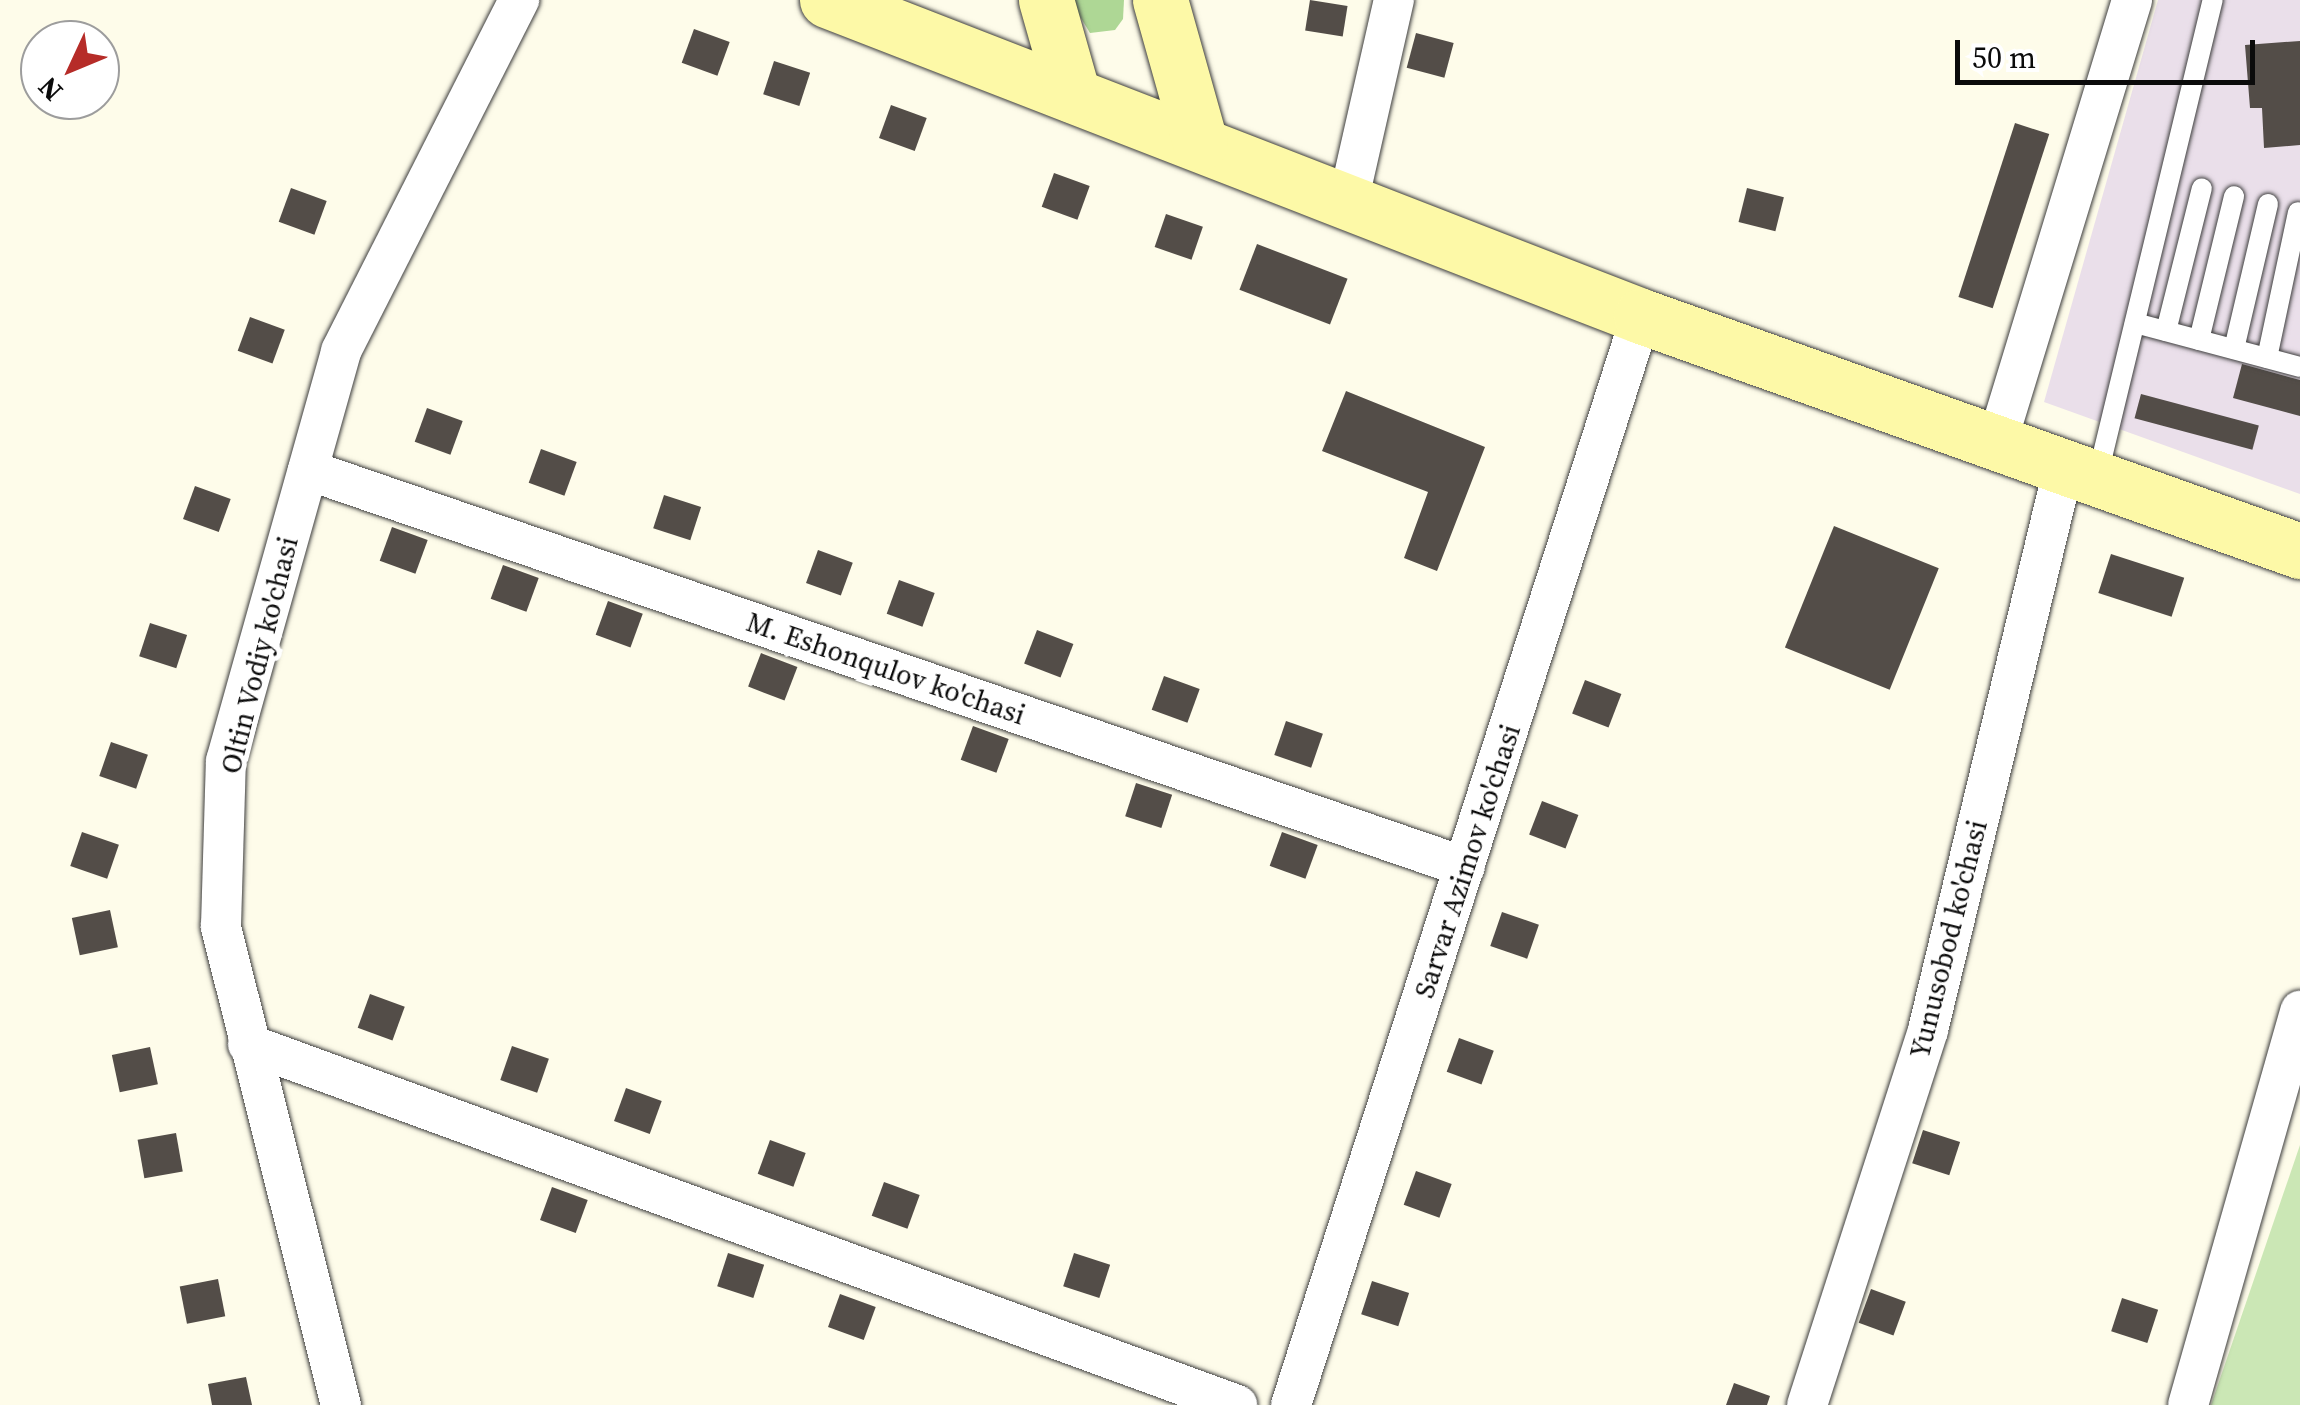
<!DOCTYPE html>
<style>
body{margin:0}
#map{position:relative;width:2300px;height:1405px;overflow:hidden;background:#fefcea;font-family:"Source Serif 4",serif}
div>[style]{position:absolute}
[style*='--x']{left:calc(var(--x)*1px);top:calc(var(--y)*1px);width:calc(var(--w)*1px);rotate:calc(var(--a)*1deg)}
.industrial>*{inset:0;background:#eadfea}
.green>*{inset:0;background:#cbe7b5}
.forest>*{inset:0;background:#aed795}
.building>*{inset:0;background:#534d48;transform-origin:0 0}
.roads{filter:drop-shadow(0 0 2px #3e3e3e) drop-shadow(0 0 2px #3e3e3e)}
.lane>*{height:20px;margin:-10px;padding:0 10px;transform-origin:10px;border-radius:10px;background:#fff}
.street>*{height:40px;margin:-20px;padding:0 20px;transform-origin:20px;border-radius:20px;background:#fff}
.secondary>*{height:55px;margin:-27.5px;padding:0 27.5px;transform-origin:27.5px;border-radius:27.5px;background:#fdf9a7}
span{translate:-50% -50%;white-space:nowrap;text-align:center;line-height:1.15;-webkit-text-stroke:10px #fff;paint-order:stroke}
.street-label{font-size:28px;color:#0b0b0b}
.north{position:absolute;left:20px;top:20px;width:100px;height:100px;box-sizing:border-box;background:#fff;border:2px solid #9d9d9d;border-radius:50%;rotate:226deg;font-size:28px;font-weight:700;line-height:40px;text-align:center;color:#0b0b0b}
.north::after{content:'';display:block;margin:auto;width:35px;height:45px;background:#b62c28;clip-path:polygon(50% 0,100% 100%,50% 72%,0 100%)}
.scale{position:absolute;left:1955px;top:40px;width:300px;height:45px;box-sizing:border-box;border:5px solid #0b0b0b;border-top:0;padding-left:12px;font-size:30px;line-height:35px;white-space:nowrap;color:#0b0b0b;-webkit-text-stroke:8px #fff;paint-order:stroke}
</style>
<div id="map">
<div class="industrial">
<div style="clip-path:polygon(2158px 0,2300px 0,2300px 494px,2044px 402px)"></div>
</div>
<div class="green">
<div style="clip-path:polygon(2300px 1145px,2300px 1405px,2211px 1405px)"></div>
</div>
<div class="forest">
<div style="clip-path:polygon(1070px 0,1124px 0,1123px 19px,1115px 30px,1090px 33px)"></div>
</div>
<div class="building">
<div style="left:1310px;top:0;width:38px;height:31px;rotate:9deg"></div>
<div style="left:694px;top:29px;width:38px;height:36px;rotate:20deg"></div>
<div style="left:1416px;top:33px;width:39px;height:36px;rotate:15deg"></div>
<div style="clip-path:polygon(2300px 41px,2300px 145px,2264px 148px,2262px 108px,2250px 108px,2245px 45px)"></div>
<div style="left:774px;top:61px;width:38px;height:35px;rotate:18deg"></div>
<div style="left:891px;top:105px;width:38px;height:35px;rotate:20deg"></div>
<div style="left:2015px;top:123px;width:36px;height:183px;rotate:18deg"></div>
<div style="left:1054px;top:173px;width:38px;height:36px;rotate:20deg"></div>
<div style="left:291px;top:188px;width:38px;height:36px;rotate:20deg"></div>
<div style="left:1747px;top:188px;width:38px;height:35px;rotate:14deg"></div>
<div style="left:1166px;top:214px;width:39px;height:35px;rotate:19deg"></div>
<div style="left:1257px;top:244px;width:97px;height:49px;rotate:21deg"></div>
<div style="left:250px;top:317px;width:37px;height:36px;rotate:20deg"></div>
<div style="clip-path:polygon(2242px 364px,2300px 380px,2300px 416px,2233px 398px)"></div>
<div style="clip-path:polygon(1346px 391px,1485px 447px,1437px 571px,1404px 558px,1428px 492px,1322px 451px)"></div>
<div style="left:2141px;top:394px;width:122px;height:25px;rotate:15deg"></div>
<div style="left:427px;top:408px;width:38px;height:36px;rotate:20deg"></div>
<div style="left:541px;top:449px;width:38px;height:36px;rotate:20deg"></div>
<div style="left:195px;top:486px;width:38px;height:35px;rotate:20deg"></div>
<div style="left:664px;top:495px;width:39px;height:35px;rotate:18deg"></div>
<div style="left:1834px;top:526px;width:113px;height:131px;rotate:22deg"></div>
<div style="left:392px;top:527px;width:38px;height:36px;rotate:20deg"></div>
<div style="left:818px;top:550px;width:37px;height:35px;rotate:20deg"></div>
<div style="left:2111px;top:554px;width:77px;height:41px;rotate:18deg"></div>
<div style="left:503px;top:565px;width:38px;height:36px;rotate:20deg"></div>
<div style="left:899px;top:580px;width:38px;height:36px;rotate:20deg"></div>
<div style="left:608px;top:601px;width:37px;height:36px;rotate:20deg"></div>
<div style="left:150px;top:623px;width:39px;height:35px;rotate:18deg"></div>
<div style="left:1037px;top:630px;width:39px;height:36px;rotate:21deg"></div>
<div style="left:761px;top:653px;width:39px;height:36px;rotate:21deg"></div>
<div style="left:1164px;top:676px;width:38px;height:36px;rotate:20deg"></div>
<div style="left:1585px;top:680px;width:39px;height:36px;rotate:21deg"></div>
<div style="left:1286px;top:721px;width:39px;height:36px;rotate:19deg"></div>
<div style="left:973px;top:726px;width:38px;height:36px;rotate:20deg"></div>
<div style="left:111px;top:742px;width:39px;height:36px;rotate:19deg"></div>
<div style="left:1136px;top:783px;width:38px;height:35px;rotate:18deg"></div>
<div style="left:1542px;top:801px;width:39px;height:36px;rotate:21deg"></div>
<div style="left:82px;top:832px;width:39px;height:36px;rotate:19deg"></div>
<div style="left:1282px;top:832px;width:38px;height:36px;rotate:20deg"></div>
<div style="left:110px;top:910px;width:38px;height:39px;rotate:78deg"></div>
<div style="left:1502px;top:912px;width:39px;height:36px;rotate:19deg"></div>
<div style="left:370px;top:994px;width:37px;height:36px;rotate:20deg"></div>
<div style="left:1459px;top:1038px;width:37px;height:36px;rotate:20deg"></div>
<div style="left:512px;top:1046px;width:39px;height:36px;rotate:19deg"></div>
<div style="left:150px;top:1047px;width:38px;height:39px;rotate:78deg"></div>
<div style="left:626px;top:1088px;width:38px;height:35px;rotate:20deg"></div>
<div style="left:1923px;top:1130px;width:39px;height:35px;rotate:18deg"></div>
<div style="left:176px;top:1133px;width:39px;height:39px;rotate:80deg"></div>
<div style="left:770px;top:1140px;width:38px;height:36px;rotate:20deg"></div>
<div style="left:1416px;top:1171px;width:38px;height:36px;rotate:20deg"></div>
<div style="left:884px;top:1182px;width:38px;height:36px;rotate:20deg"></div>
<div style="left:552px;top:1187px;width:38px;height:35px;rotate:20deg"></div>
<div style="left:728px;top:1253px;width:38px;height:35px;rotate:18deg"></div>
<div style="left:1074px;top:1253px;width:38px;height:35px;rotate:18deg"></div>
<div style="left:218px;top:1279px;width:38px;height:39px;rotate:79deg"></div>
<div style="left:1372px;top:1281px;width:39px;height:35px;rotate:18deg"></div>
<div style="left:1871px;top:1289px;width:37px;height:36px;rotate:20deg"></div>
<div style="left:840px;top:1294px;width:38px;height:35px;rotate:20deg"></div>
<div style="left:2122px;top:1298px;width:38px;height:35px;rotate:18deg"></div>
<div style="clip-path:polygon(246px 1377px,252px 1405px,212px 1405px,208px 1384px)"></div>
<div style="clip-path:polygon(1734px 1383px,1770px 1396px,1767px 1405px,1726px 1405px)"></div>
</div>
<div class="roads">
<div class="lane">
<div style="--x:2135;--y:323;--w:171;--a:14.9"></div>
<div style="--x:2166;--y:331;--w:147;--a:-75.9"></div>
<div style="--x:2199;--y:340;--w:148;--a:-76.3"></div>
<div style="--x:2234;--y:349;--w:149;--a:-76.8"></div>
<div style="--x:2267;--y:358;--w:149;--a:-78"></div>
<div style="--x:2098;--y:474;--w:488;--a:-76.4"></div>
</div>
<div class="street">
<div style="--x:1348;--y:202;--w:207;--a:-77.2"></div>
<div style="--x:1997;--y:442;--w:462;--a:-73"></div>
<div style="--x:308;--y:470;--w:1223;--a:18.94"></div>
<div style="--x:248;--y:1044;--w:1053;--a:20.05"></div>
<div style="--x:341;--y:1405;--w:494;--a:-104.1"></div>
<div style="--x:221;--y:926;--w:165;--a:-88.3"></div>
<div style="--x:226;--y:761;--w:426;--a:-74.3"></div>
<div style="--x:341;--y:351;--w:394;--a:-63.1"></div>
<div style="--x:1291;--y:1405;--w:1144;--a:-72.18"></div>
<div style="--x:1807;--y:1405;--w:394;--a:-72.1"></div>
<div style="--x:1928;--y:1030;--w:580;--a:-76.44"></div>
<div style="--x:2188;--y:1405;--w:410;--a:-74.1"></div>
</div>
<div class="secondary">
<div style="--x:827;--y:0;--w:873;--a:21.22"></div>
<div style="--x:1641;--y:316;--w:700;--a:19.63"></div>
<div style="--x:1046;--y:0;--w:99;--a:74.1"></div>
<div style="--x:1160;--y:0;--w:148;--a:74.3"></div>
</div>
</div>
<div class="street-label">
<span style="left:259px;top:655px;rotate:-76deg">Oltin Vodiy ko'chasi</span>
<span style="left:886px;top:668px;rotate:19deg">M. Eshonqulov ko'chasi</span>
<span style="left:1467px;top:861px;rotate:-72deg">Sarvar Azimov ko'chasi</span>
<span style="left:1948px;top:939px;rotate:-76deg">Yunusobod ko'chasi</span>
</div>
<div class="north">N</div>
<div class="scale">50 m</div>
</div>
